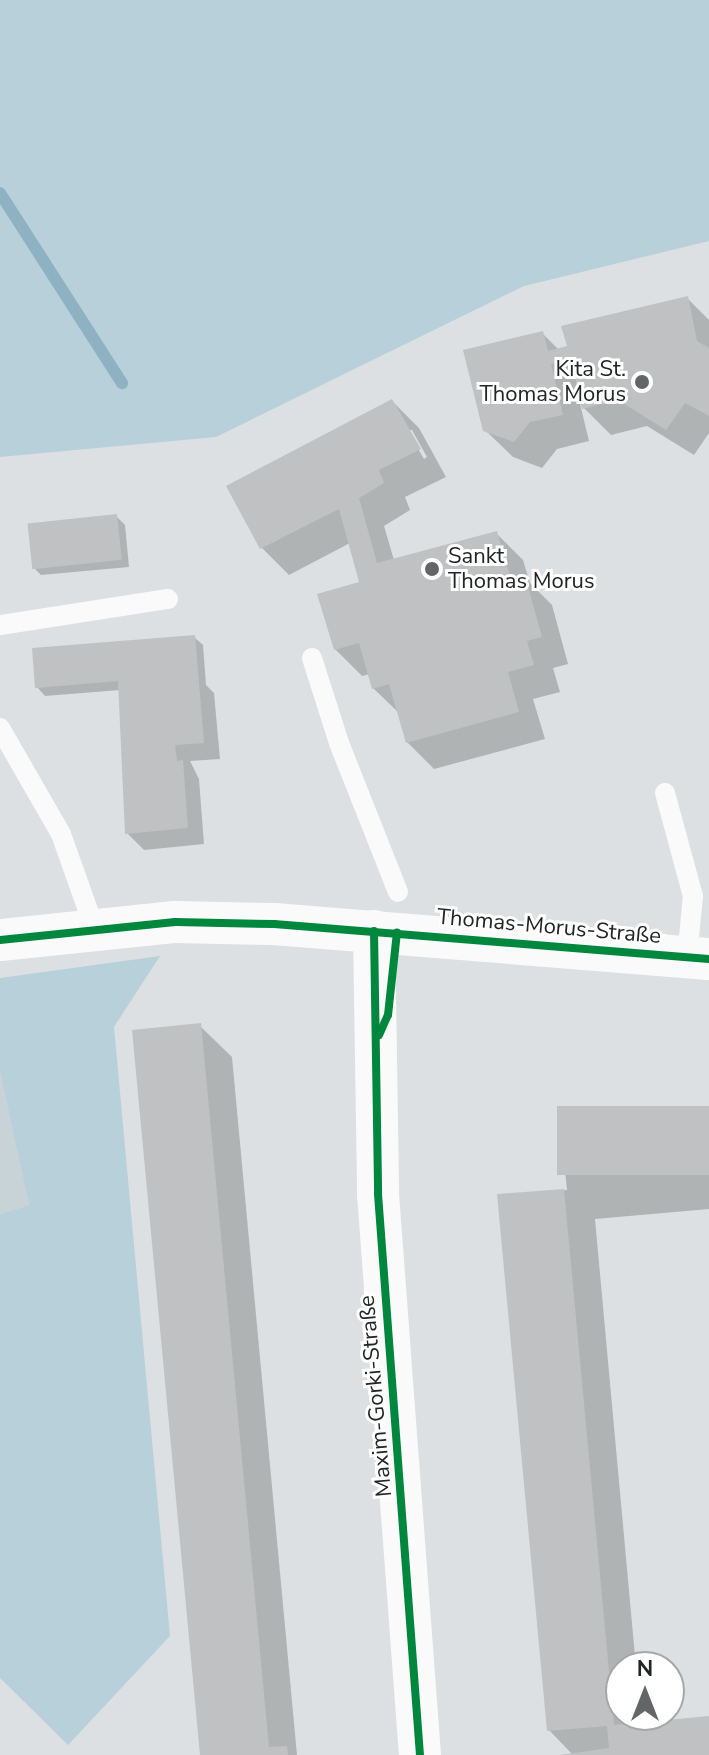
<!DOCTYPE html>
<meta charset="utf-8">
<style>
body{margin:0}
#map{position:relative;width:709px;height:1755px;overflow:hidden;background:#dce0e2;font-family:"Nunito Sans",sans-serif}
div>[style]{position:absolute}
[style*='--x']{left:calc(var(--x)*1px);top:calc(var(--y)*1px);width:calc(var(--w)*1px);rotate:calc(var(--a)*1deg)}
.built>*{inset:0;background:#c8d3d7}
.green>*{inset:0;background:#b8d0da}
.shadow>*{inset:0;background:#0003}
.stream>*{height:12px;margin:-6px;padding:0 6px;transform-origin:6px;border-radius:6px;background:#8eb2c1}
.building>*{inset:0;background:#c0c1c2;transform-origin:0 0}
.lane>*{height:20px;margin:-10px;padding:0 10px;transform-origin:10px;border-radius:10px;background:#fafafb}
.street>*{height:42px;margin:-21px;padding:0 21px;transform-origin:21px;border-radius:21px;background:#fafafb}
.cycleway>*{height:8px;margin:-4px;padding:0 4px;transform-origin:4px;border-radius:4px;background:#00873e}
.dots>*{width:22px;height:22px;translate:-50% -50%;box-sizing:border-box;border:4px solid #fff;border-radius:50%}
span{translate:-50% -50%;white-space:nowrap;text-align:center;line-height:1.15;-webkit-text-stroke:6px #fff;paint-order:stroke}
.poi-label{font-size:22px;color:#222426}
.right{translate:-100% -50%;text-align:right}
.left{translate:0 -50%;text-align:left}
.street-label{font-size:22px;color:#222426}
.north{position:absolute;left:605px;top:1651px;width:80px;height:80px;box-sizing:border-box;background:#fff;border:2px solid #a7a7a8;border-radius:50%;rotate:0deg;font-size:22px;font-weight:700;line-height:32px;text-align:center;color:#222426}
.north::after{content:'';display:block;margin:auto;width:28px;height:36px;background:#636668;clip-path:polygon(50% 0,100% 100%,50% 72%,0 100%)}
</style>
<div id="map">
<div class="built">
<div style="clip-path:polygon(0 1064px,29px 1205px,0 1214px)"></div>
</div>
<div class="green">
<div style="clip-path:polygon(0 0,709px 0,709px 241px,524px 286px,216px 437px,0 457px)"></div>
<div style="clip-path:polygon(160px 956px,114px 1027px,170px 1636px,68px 1745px,0 1678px,0 1214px,29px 1205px,0 1070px,0 978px)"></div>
</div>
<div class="shadow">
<div style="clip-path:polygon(687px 298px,709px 320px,709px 433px,694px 455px,647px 426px,611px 435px,580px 404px,589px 441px,557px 449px,542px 468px,513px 457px,485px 430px,542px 333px,559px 350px)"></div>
<div style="clip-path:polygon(evenodd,392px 401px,419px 428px,446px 477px,405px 497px,410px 510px,384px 526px,394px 560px,496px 533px,523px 560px,530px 583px,552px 605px,568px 664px,553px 668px,560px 692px,533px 699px,545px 739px,434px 769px,407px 742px,400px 714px,373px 688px,370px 674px,362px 676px,335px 649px,361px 583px,350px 543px,289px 575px,262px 548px,392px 401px,407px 430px,412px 430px,427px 457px,424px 459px,407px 430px)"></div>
<div style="clip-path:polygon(116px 516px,125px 525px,129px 567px,41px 575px,33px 567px)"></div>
<div style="clip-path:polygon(194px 637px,203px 645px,206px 685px,214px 693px,220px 759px,190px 761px,199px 779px,204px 844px,144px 850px,127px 833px,120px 690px,45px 696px,37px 687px)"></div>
<div style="clip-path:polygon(200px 1026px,232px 1057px,297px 1755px,202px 1755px)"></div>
<div style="clip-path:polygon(709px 1108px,709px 1209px,595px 1219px,636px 1667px,621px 1667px,621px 1715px,641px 1715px,642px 1724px,709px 1718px,709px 1755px,563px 1755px,572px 1754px,549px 1730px,499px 1196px,567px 1190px,560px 1121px)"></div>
</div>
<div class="stream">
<div style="--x:0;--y:193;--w:226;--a:57.3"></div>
</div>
<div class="building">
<div style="clip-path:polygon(688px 296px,697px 341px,709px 348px,709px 416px,685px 403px,666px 430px,618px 400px,582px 409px,571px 359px,551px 364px,563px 415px,530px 422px,514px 442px,483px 431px,463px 350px,543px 331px,548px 351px,567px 346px,561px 326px)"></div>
<div style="clip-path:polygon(392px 399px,421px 449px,379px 470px,384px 483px,359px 498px,377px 563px,497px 531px,511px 580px,525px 576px,542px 637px,527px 641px,534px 665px,508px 672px,519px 712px,406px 743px,389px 684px,372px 689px,359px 643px,334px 650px,317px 594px,359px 582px,339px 509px,260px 549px,226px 486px)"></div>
<div style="left:117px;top:514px;width:46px;height:90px;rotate:84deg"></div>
<div style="clip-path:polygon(195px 635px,204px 743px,175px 745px,177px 761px,183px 760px,188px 828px,125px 834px,118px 681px,35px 688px,32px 648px)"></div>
<div style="clip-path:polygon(201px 1023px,269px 1747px,287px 1746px,288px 1755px,200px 1755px,132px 1030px)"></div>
<div style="left:709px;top:1106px;width:69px;height:152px;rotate:90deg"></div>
<div style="clip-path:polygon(564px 1189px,614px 1725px,709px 1716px,709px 1755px,560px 1755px,609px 1748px,607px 1726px,547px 1731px,497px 1194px)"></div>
</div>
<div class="lane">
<div style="--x:0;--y:625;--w:170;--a:-8.8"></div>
<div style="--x:312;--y:658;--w:89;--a:72.4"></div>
<div style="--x:339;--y:743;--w:160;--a:68.4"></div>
<div style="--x:0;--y:728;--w:122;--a:60.1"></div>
<div style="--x:61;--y:834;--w:99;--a:70.5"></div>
<div style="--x:665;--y:793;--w:107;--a:74.8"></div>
<div style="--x:693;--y:896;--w:61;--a:95.6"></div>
</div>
<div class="street">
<div style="--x:374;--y:931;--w:263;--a:89.1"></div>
<div style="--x:378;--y:1194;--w:563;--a:85.72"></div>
<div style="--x:0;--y:940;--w:176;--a:-5.9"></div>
<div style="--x:175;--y:922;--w:99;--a:1.2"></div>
<div style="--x:274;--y:924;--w:436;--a:4.6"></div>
</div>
<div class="cycleway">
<div style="--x:374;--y:931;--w:263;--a:89.1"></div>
<div style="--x:378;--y:1194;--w:563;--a:85.72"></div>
<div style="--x:0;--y:940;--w:176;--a:-5.9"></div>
<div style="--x:175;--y:922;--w:99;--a:1.2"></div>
<div style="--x:274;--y:924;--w:436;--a:4.6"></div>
<div style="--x:379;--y:1035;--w:22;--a:-66"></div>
<div style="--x:388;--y:1015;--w:83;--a:-83.8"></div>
</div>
<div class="dots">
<div style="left:642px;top:382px;background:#636668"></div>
<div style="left:432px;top:569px;background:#636668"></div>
</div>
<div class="poi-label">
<span class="right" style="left:626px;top:382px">Kita St.<br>Thomas Morus</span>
<span class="left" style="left:448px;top:569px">Sankt<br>Thomas Morus</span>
</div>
<div class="street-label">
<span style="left:549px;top:927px;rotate:5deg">Thomas-Morus-Straße</span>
<span style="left:376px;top:1396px;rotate:-95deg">Maxim-Gorki-Straße</span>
</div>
<div class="north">N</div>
</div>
